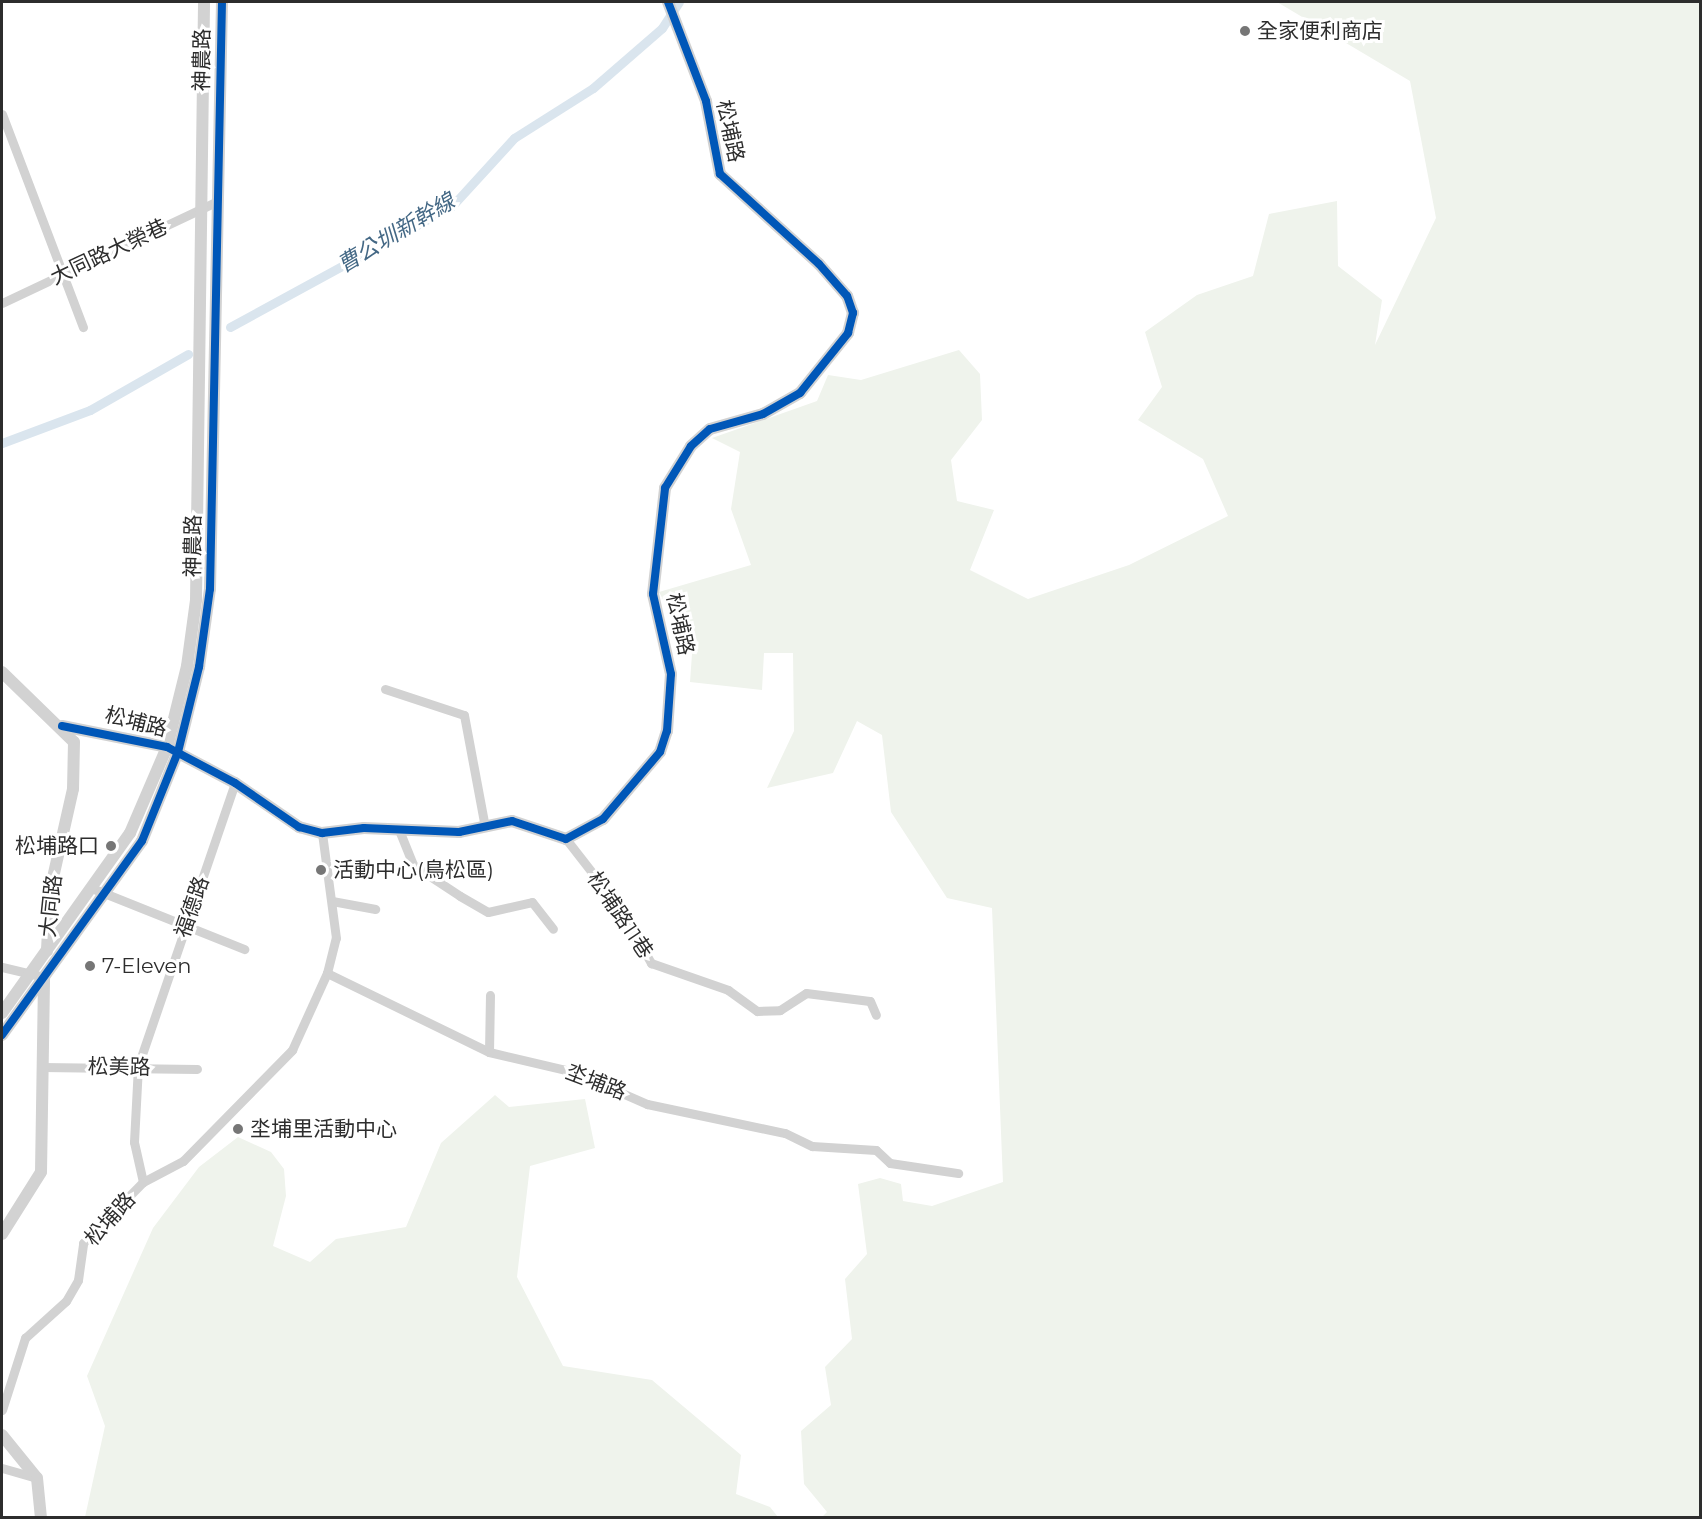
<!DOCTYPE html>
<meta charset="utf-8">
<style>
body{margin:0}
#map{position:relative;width:1702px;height:1519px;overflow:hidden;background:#fff;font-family:Montserrat,"Noto Sans TC",sans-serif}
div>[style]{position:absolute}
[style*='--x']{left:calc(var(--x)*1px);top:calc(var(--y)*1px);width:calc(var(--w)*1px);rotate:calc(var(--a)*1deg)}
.green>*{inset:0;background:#eff3ec}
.canal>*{height:9px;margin:-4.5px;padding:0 4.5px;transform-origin:4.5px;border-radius:4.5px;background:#dae5ee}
.minor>*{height:9px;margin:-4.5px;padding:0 4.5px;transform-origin:4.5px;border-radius:4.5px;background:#d2d2d2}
.tertiary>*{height:12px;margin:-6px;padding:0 6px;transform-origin:6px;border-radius:6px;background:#d2d2d2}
.cycleway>*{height:8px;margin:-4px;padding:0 4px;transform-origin:4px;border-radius:4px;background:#0057b8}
.dots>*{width:16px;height:16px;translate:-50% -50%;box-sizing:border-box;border:3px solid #fff;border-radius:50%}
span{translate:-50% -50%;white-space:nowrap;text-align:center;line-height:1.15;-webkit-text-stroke:6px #fff;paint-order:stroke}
.poi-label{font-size:21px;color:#2d2d2d}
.left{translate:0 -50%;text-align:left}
.right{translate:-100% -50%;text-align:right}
.street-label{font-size:21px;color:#2d2d2d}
.water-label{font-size:22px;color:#446885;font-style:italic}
.frame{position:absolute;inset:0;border:3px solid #2d2d2d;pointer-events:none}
</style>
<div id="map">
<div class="green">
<div style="clip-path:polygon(1277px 2px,1700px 2px,1700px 1517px,822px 1517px,827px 1512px,804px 1484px,801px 1431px,831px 1405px,825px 1367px,852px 1339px,845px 1279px,867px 1254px,858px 1184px,880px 1178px,901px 1184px,903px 1201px,932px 1206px,1003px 1182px,992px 908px,947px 898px,891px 812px,882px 735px,857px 721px,833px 773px,767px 788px,794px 731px,793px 653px,764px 653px,762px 690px,690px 682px,692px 654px,659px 592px,751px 565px,731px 509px,740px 452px,712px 438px,817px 401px,828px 375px,861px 380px,959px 350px,980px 374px,982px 420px,951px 460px,957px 501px,994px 510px,970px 570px,1028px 599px,1129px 565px,1228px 516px,1203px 459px,1138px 420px,1162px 387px,1145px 332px,1197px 295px,1253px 276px,1269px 214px,1337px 201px,1338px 266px,1382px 300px,1375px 345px,1436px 218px,1410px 81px)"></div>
<div style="clip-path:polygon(495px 1095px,509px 1107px,585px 1099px,595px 1148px,530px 1166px,517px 1277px,563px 1366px,652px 1380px,741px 1455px,736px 1494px,770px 1507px,778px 1517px,85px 1517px,105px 1426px,87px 1376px,153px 1228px,199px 1167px,238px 1137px,271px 1152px,284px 1169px,286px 1196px,273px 1246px,310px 1262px,336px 1239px,406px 1227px,441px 1143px)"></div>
</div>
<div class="canal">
<div style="--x:230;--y:327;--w:253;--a:-28.6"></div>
<div style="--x:452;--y:206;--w:92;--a:-47.6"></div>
<div style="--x:514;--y:138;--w:93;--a:-32.3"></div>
<div style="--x:593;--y:88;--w:91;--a:-41"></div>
<div style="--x:662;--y:28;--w:31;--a:-57"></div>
<div style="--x:2;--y:443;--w:94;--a:-20.6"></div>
<div style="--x:90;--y:410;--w:113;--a:-29.7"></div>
</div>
<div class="minor">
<div style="--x:2;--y:114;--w:228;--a:69.2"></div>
<div style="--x:2;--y:303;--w:239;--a:-25.3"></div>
<div style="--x:385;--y:689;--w:83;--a:18.2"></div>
<div style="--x:464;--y:715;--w:114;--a:79.4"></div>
<div style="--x:399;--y:830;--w:38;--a:68"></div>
<div style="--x:413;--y:865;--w:56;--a:33.4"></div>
<div style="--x:460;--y:896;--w:32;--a:30"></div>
<div style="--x:488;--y:912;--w:45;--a:-12.8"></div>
<div style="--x:532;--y:902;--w:34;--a:52"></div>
<div style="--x:566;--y:839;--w:91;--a:52.1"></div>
<div style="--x:622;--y:911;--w:60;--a:60.9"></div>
<div style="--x:651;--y:963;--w:82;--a:19.3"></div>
<div style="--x:728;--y:990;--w:36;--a:36"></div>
<div style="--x:757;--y:1011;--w:23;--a:-2"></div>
<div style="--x:780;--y:1010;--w:31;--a:-33"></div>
<div style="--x:806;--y:993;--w:64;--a:7.1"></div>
<div style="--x:870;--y:1001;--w:15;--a:67"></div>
<div style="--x:94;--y:889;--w:162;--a:21.8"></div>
<div style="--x:332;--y:901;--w:44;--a:10.5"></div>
<div style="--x:2;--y:967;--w:43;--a:13.4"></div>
<div style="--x:327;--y:973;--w:180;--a:26"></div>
<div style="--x:489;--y:1052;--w:87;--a:13.2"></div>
<div style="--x:574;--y:1072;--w:80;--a:23.7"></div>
<div style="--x:647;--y:1104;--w:141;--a:11.9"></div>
<div style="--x:785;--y:1133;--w:30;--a:26"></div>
<div style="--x:812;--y:1146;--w:64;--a:3.6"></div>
<div style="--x:876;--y:1150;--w:19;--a:43"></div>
<div style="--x:890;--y:1163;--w:69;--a:8.4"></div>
<div style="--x:489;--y:1052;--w:57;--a:-89"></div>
<div style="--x:42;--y:1067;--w:155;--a:0.7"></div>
<div style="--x:143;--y:1182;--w:41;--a:-102.7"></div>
<div style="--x:134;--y:1142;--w:76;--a:-87"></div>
<div style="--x:138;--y:1066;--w:299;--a:-71.1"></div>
<div style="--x:2;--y:1410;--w:76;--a:-72.3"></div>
<div style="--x:25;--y:1338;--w:55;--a:-42.1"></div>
<div style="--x:66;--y:1301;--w:24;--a:-60"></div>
<div style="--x:78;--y:1280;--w:37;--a:-82"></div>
<div style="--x:83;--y:1243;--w:86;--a:-45.5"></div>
<div style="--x:143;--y:1182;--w:45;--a:-27.7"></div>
<div style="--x:183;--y:1161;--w:156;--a:-45.5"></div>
<div style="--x:292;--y:1050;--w:85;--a:-65.6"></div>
<div style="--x:327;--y:973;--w:36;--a:-76"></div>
<div style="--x:336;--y:938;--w:106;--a:-97.6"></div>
<div style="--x:2;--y:1468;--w:36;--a:16"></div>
</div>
<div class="tertiary">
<div style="--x:2;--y:672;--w:100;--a:44.2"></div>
<div style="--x:74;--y:742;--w:47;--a:91.2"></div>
<div style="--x:73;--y:789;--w:105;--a:102.7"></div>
<div style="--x:50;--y:891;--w:60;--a:92.9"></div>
<div style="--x:62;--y:726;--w:107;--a:11.3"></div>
<div style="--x:167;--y:747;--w:77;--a:27.9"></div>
<div style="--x:235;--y:783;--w:78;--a:34.5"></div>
<div style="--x:299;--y:827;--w:24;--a:15"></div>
<div style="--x:322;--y:833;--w:42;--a:-6.8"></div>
<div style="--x:364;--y:828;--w:95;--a:2.4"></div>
<div style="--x:459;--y:832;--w:54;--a:-11.7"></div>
<div style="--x:512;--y:821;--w:57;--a:18.4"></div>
<div style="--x:566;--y:839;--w:42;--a:-28.4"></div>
<div style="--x:603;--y:819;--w:88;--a:-49.6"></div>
<div style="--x:660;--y:752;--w:22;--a:-72"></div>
<div style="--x:667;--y:731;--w:57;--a:-86"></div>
<div style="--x:671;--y:674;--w:82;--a:-102.7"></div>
<div style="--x:653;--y:594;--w:107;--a:-83.5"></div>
<div style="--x:665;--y:488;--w:49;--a:-58.2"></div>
<div style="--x:691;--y:446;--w:25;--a:-42"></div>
<div style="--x:710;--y:429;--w:55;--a:-15.8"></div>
<div style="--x:763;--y:414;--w:43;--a:-29.6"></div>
<div style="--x:800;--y:393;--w:77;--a:-51.3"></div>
<div style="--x:848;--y:333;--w:21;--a:-76"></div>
<div style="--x:853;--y:313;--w:18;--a:-109"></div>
<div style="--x:847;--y:296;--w:43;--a:-131.2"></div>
<div style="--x:819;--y:264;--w:134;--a:-137.7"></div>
<div style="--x:720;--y:174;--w:74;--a:-100.9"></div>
<div style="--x:706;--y:101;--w:106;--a:-111"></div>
<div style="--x:2;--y:1013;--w:221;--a:-54.6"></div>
<div style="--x:130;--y:833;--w:94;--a:-66.7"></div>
<div style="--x:167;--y:747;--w:83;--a:-76.1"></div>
<div style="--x:187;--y:666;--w:67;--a:-82.2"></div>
<div style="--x:196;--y:600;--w:598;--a:-89.23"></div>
<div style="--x:2;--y:1035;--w:239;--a:-54.2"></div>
<div style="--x:142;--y:841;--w:96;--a:-68"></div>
<div style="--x:178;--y:752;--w:88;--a:-76.1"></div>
<div style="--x:199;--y:667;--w:79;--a:-82"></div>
<div style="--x:210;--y:589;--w:587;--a:-88.83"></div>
<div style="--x:2;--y:1234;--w:73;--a:-57.8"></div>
<div style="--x:41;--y:1172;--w:195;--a:-89.1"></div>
<div style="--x:2;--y:1435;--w:55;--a:50.9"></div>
<div style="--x:37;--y:1478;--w:40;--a:84.3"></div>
</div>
<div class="cycleway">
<div style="--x:62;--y:726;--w:107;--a:11.3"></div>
<div style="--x:167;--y:747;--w:77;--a:27.9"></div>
<div style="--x:235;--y:783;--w:78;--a:34.5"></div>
<div style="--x:299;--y:827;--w:24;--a:15"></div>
<div style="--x:322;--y:833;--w:42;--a:-6.8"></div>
<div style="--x:364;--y:828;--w:95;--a:2.4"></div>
<div style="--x:459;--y:832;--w:54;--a:-11.7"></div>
<div style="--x:512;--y:821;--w:57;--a:18.4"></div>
<div style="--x:566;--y:839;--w:42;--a:-28.4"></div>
<div style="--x:603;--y:819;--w:88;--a:-49.6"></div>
<div style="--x:660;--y:752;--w:22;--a:-72"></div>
<div style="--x:667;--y:731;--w:57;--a:-86"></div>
<div style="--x:671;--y:674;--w:82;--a:-102.7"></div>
<div style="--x:653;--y:594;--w:107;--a:-83.5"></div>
<div style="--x:665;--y:488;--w:49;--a:-58.2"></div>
<div style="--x:691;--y:446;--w:25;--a:-42"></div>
<div style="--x:710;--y:429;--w:55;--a:-15.8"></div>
<div style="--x:763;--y:414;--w:43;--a:-29.6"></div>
<div style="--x:800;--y:393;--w:77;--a:-51.3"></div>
<div style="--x:848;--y:333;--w:21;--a:-76"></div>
<div style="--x:853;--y:313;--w:18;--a:-109"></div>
<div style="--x:847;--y:296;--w:43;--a:-131.2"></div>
<div style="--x:819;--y:264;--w:134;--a:-137.7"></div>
<div style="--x:720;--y:174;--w:74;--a:-100.9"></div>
<div style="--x:706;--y:101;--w:106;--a:-111"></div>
<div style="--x:2;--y:1035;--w:239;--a:-54.2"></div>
<div style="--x:142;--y:841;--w:96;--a:-68"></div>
<div style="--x:178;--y:752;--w:88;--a:-76.1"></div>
<div style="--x:199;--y:667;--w:79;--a:-82"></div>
<div style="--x:210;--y:589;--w:587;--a:-88.83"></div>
</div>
<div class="dots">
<div style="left:1245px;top:31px;background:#767676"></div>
<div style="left:111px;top:846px;background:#767676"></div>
<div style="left:321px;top:870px;background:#767676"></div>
<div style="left:90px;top:966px;background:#767676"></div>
<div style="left:238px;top:1129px;background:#767676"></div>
</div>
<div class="poi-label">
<span class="left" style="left:1257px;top:31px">全家便利商店</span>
<span class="right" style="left:99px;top:846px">松埔路口</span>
<span class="left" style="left:333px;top:870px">活動中心(鳥松區)</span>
<span class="left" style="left:102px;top:966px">7-Eleven</span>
<span class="left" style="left:250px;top:1129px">坔埔里活動中心</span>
</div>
<div class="street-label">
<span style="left:202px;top:60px;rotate:-89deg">神農路</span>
<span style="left:730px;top:131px;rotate:78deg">松埔路</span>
<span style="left:109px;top:252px;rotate:-25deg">大同路大榮巷</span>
<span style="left:193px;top:546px;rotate:-89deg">神農路</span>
<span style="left:680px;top:624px;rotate:78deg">松埔路</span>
<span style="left:136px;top:722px;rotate:14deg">松埔路</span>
<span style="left:51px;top:906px;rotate:-84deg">大同路</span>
<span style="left:192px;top:907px;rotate:-71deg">福德路</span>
<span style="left:620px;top:915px;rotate:56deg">松埔路11巷</span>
<span style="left:119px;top:1067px;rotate:1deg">松美路</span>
<span style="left:596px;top:1082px;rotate:21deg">坔埔路</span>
<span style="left:110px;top:1219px;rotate:-48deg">松埔路</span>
</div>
<div class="water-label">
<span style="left:396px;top:233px;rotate:-31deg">曹公圳新幹線</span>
</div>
<div class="frame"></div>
</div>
